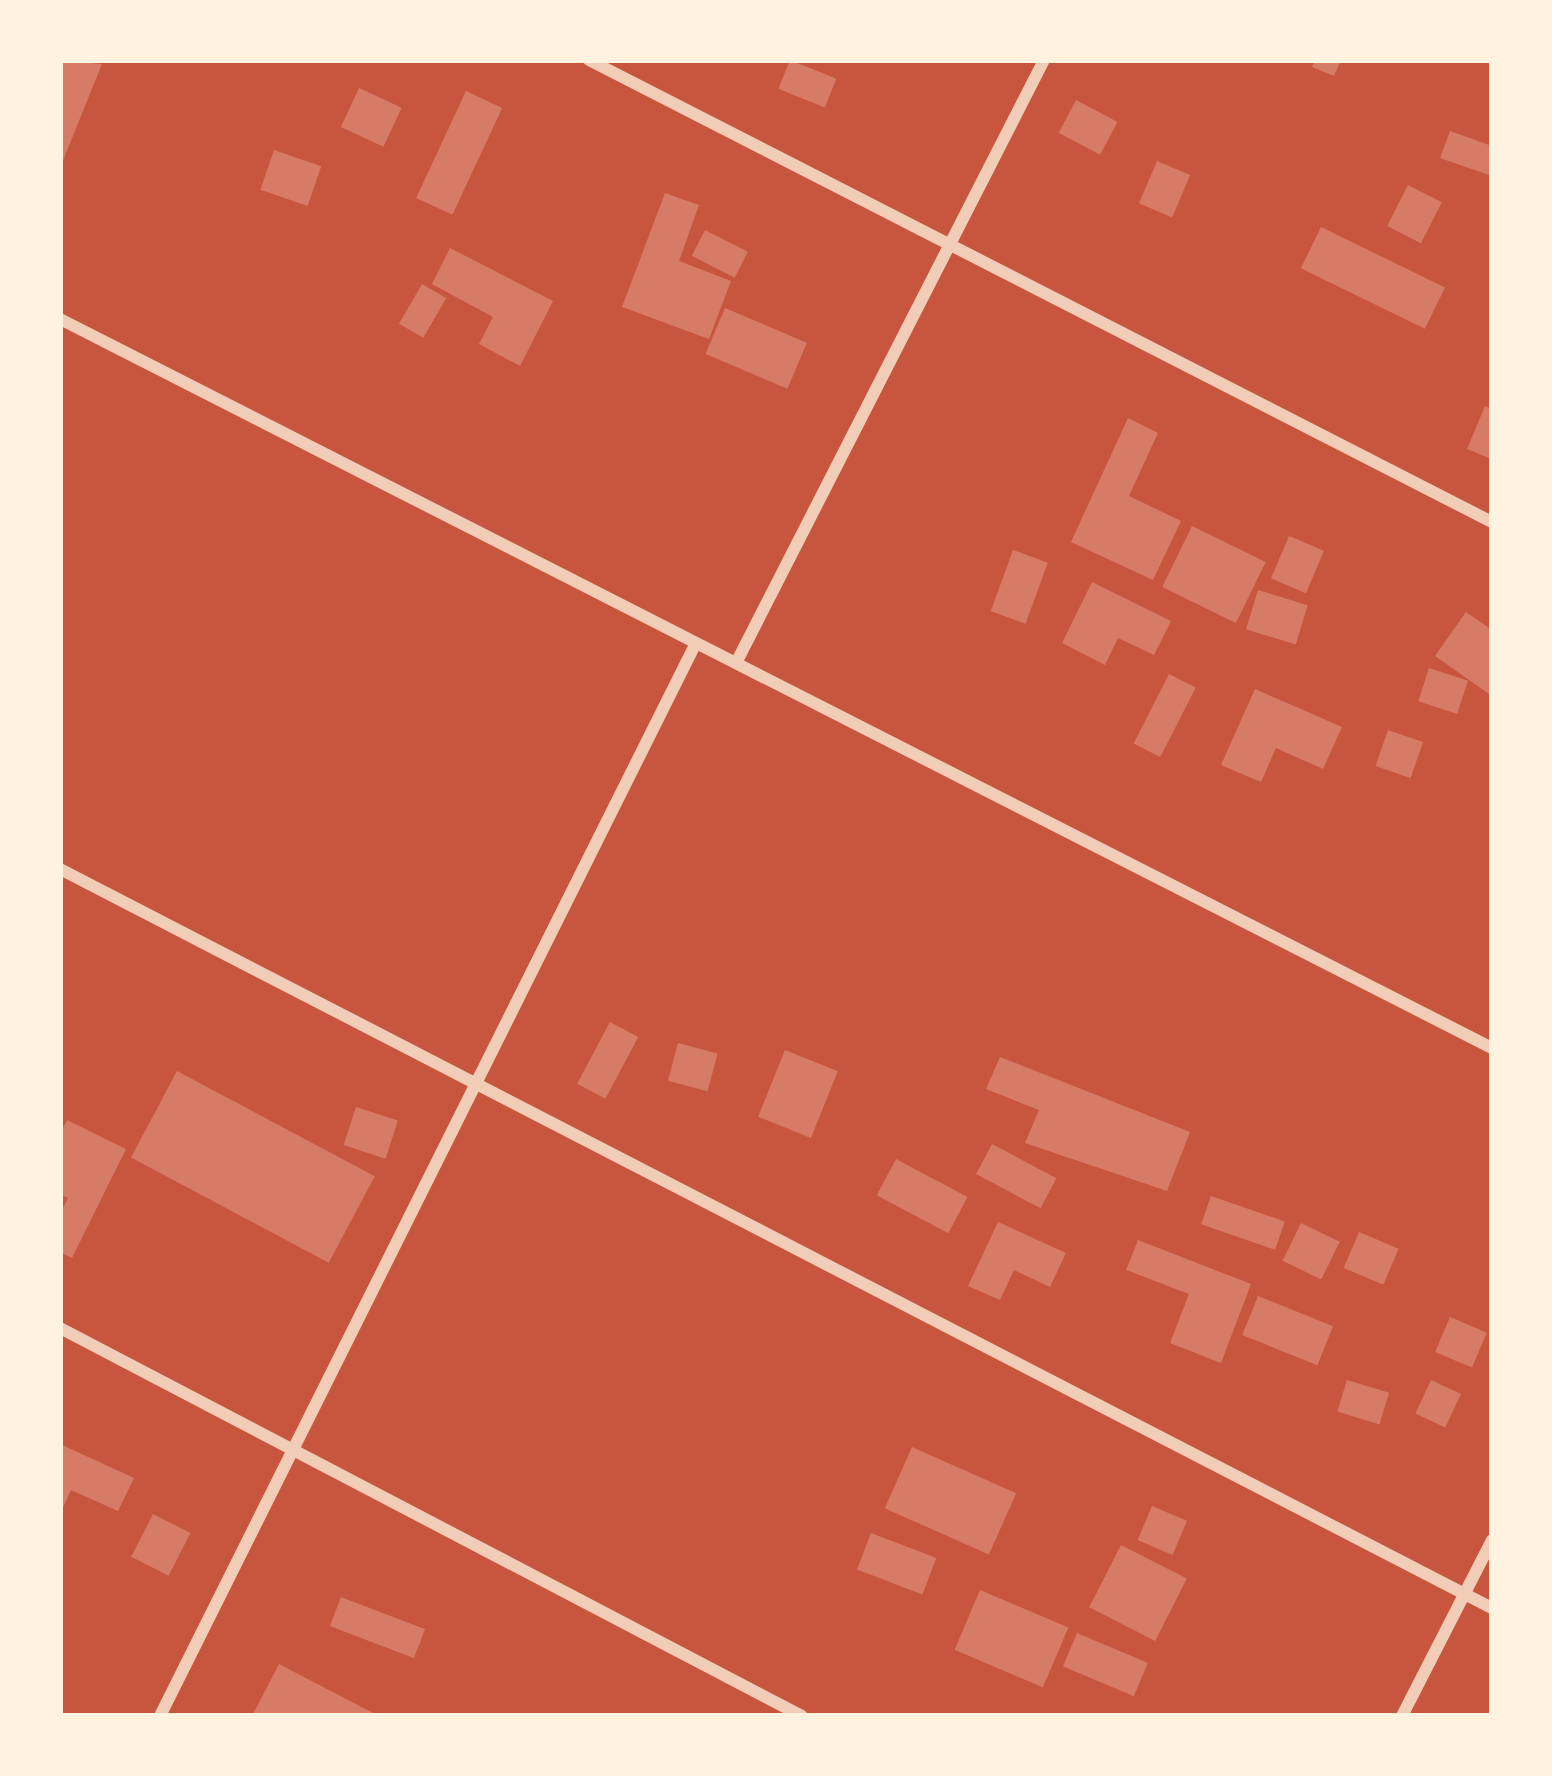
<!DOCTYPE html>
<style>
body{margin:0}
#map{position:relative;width:1552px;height:1776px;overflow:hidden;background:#c8553d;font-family:"Fira Sans Condensed",sans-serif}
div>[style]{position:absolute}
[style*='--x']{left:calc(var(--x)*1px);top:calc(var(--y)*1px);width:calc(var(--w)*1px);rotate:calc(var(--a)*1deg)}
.building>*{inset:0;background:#d67c66;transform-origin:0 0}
.minor>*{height:12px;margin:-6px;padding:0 6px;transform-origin:6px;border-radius:6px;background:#f1ccb7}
span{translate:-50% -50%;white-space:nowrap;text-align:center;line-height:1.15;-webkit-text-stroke:9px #fff3e0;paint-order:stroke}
.frame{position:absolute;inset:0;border:63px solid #fff3e0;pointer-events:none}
</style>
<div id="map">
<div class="building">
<div style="clip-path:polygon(60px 60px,102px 64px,60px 168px)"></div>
<div style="left:790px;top:60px;width:50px;height:31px;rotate:22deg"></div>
<div style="clip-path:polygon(1315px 60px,1341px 60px,1334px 76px,1312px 67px)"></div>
<div style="left:359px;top:88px;width:47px;height:43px;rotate:25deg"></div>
<div style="left:466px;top:91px;width:40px;height:118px;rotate:25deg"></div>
<div style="left:1076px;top:100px;width:47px;height:37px;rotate:28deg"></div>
<div style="clip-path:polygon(1450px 131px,1492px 146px,1492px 176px,1440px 158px)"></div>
<div style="left:274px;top:150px;width:50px;height:42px;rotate:19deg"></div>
<div style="left:1157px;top:161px;width:36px;height:46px;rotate:23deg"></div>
<div style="left:1408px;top:185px;width:38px;height:46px;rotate:27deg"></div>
<div style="clip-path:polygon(665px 193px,699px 205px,679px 261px,731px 281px,709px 339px,622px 307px)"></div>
<div style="left:1321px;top:227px;width:138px;height:46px;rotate:26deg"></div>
<div style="left:705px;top:230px;width:48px;height:29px;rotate:27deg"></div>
<div style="clip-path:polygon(450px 248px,553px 301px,520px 366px,479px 344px,493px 317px,432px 284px)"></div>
<div style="left:422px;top:284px;width:28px;height:46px;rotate:30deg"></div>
<div style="left:725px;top:308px;width:89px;height:50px;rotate:23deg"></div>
<div style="clip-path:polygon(1485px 406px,1492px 409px,1492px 459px,1467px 449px)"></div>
<div style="clip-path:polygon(1128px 418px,1158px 433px,1129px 496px,1181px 521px,1153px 580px,1071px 542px)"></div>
<div style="left:1192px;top:526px;width:82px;height:68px;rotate:26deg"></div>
<div style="left:1289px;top:536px;width:38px;height:46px;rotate:23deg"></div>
<div style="left:1013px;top:550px;width:37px;height:65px;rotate:20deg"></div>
<div style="clip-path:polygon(1092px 582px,1171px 621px,1154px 655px,1118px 638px,1105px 665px,1062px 643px)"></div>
<div style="left:1258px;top:590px;width:52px;height:41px;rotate:17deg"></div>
<div style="clip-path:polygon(1466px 612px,1492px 630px,1492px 696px,1435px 656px)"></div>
<div style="left:1429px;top:668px;width:41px;height:35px;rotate:18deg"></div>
<div style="left:1169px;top:674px;width:30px;height:78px;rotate:27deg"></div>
<div style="clip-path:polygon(1255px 689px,1342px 727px,1323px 769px,1276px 748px,1261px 782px,1221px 765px)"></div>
<div style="left:1388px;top:730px;width:37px;height:38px;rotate:19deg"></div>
<div style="left:610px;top:1022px;width:32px;height:70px;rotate:28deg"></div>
<div style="left:678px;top:1043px;width:41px;height:39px;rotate:15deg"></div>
<div style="left:785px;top:1050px;width:57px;height:72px;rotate:22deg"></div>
<div style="clip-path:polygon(1000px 1057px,1190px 1132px,1167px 1191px,1025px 1143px,1039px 1110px,986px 1089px)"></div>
<div style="left:177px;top:1071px;width:224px;height:98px;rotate:28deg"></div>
<div style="left:356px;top:1107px;width:44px;height:40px;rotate:18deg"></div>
<div style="clip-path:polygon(67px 1120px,126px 1149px,72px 1258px,60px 1252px,60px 1214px,68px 1198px,60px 1194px,60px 1134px)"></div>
<div style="left:992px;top:1144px;width:73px;height:34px;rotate:28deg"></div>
<div style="left:896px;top:1159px;width:81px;height:41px;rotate:28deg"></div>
<div style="left:1211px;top:1196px;width:78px;height:30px;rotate:19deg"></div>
<div style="clip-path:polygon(998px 1222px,1066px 1253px,1050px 1287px,1014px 1270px,1000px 1300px,968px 1286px)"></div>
<div style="left:1301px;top:1223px;width:43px;height:42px;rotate:26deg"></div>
<div style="left:1359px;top:1232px;width:43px;height:39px;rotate:23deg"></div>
<div style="clip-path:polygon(1138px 1240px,1251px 1284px,1221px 1363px,1170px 1343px,1189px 1294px,1126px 1270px)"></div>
<div style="left:1258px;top:1296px;width:81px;height:42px;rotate:22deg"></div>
<div style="left:1450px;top:1317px;width:40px;height:38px;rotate:23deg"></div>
<div style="left:1347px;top:1380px;width:44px;height:33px;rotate:17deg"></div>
<div style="left:1431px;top:1380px;width:33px;height:37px;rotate:25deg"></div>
<div style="clip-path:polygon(60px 1444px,134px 1478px,118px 1511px,71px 1490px,60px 1514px)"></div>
<div style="left:912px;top:1447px;width:114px;height:67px;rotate:24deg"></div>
<div style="left:1152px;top:1506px;width:38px;height:37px;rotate:23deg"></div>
<div style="left:153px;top:1514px;width:42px;height:48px;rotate:27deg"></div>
<div style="left:871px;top:1533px;width:70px;height:39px;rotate:21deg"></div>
<div style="left:1121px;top:1545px;width:74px;height:70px;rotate:27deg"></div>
<div style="left:980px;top:1590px;width:96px;height:65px;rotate:23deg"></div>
<div style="left:341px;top:1597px;width:90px;height:31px;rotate:21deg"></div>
<div style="left:1077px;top:1633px;width:77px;height:36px;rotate:23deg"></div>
<div style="clip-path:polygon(279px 1664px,379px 1716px,252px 1716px)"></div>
</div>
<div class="minor">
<div style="--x:589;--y:60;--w:1014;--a:27.1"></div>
<div style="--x:60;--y:319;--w:1607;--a:26.98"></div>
<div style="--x:736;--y:663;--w:677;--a:-62.94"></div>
<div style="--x:60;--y:869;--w:1611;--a:27.3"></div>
<div style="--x:60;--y:1328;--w:837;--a:27.61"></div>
<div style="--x:160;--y:1716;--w:1199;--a:-63.46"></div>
<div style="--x:1402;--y:1716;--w:198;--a:-62.9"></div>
</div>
<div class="frame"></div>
</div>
